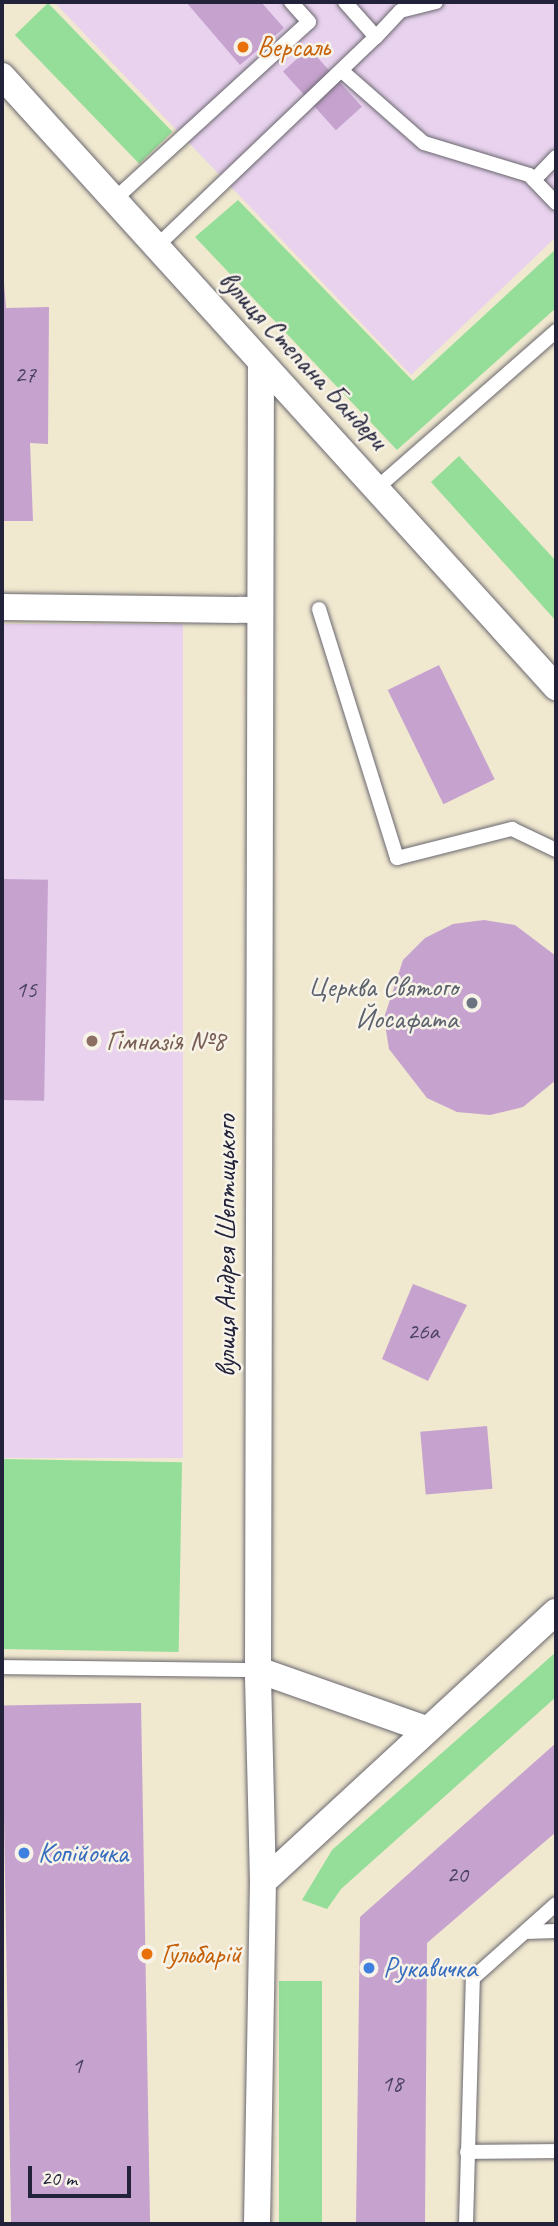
<!DOCTYPE html>
<meta charset="utf-8">
<style>
body{margin:0}
#map{position:relative;width:558px;height:2226px;overflow:hidden;background:#f0e8cf;font-family:Caveat,sans-serif}
div>[style]{position:absolute}
[style*='--x']{left:calc(var(--x)*1px);top:calc(var(--y)*1px);width:calc(var(--w)*1px);rotate:calc(var(--a)*1deg)}
.built>*{inset:0;background:#e8d2ee;transform-origin:0 0}
.green>*{inset:0;background:#95de99;transform-origin:0 0}
.building>*{inset:0;background:#c6a2cf;transform-origin:0 0}
.roads{filter:drop-shadow(0 0 2px #6a676f) drop-shadow(0 0 2px #6a676f)}
.lane>*{height:14px;margin:-7px;padding:0 7px;transform-origin:7px;border-radius:7px;background:#fff}
.street>*{height:26px;margin:-13px;padding:0 13px;transform-origin:13px;border-radius:13px;background:#fff}
.dots>*{width:19px;height:19px;translate:-50% -50%;box-sizing:border-box;border:4px solid #f7f3e8;border-radius:50%}
span{translate:-50% -50%;white-space:nowrap;text-align:center;line-height:1.15;-webkit-text-stroke:5px #f7f3e8;paint-order:stroke}
.number-label{font-size:24px;color:#4b4260}
.number-label span{-webkit-text-stroke-width:0}
.food-label{font-size:28px;color:#c56008}
.left{translate:0 -50%;text-align:left}
.street-label{font-size:28px;color:#22223b}
.worship-label{font-size:28px;color:#5b616d}
.right{translate:-100% -50%;text-align:right}
.education-label{font-size:28px;color:#785e54}
.shop-label{font-size:28px;color:#366cbe}
.frame{position:absolute;inset:0;border:4px solid #22223b;pointer-events:none}
.scale{position:absolute;left:28px;top:2166px;width:103px;height:32px;box-sizing:border-box;border:4px solid #22223b;border-top:0;padding-left:9px;font-size:21px;line-height:24px;white-space:nowrap;color:#22223b;-webkit-text-stroke:5px #f7f3e8;paint-order:stroke}
</style>
<div id="map">
<div class="built">
<div style="clip-path:polygon(54px 2px,556px 2px,556px 237px,411px 375px)"></div>
<div style="left:183px;top:624px;width:834px;height:181px;rotate:90deg"></div>
</div>
<div class="green">
<div style="left:48px;top:3px;width:179px;height:46px;rotate:46deg"></div>
<div style="clip-path:polygon(238px 200px,413px 381px,556px 249px,556px 308px,397px 450px,195px 237px)"></div>
<div style="clip-path:polygon(459px 456px,556px 561px,556px 621px,431px 482px)"></div>
<div style="left:2px;top:1459px;width:180px;height:190px;rotate:1deg"></div>
<div style="clip-path:polygon(556px 1652px,556px 1697px,341px 1889px,327px 1909px,302px 1900px,332px 1850px)"></div>
<div style="left:322px;top:1981px;width:243px;height:43px;rotate:90deg"></div>
</div>
<div class="building">
<div style="clip-path:polygon(186px 2px,261px 2px,284px 28px,240px 65px)"></div>
<div style="left:309px;top:48px;width:79px;height:35px;rotate:48deg"></div>
<div style="clip-path:polygon(2px 259px,6px 308px,49px 307px,48px 444px,30px 443px,33px 521px,2px 521px)"></div>
<div style="left:439px;top:665px;width:127px;height:57px;rotate:64deg"></div>
<div style="left:2px;top:879px;width:46px;height:221px;rotate:1deg"></div>
<div style="clip-path:polygon(484px 920px,515px 925px,556px 956px,556px 1080px,523px 1107px,490px 1115px,457px 1112px,427px 1098px,389px 1049px,384px 1018px,403px 960px,425px 938px,453px 924px)"></div>
<div style="clip-path:polygon(413px 1284px,467px 1305px,428px 1381px,382px 1359px)"></div>
<div style="left:487px;top:1426px;width:63px;height:67px;rotate:85deg"></div>
<div style="left:141px;top:1703px;width:521px;height:139px;rotate:89deg"></div>
<div style="clip-path:polygon(556px 1743px,556px 1832px,427px 1943px,425px 2224px,356px 2224px,360px 1917px)"></div>
</div>
<div class="roads">
<div class="lane">
<div style="--x:376;--y:37;--w:35;--a:-47"></div>
<div style="--x:400;--y:11;--w:37;--a:-14"></div>
<div style="--x:342;--y:71;--w:109;--a:41.3"></div>
<div style="--x:424;--y:143;--w:110;--a:16.9"></div>
<div style="--x:529;--y:175;--w:39;--a:46"></div>
<div style="--x:534;--y:180;--w:32;--a:-46"></div>
<div style="--x:116;--y:198;--w:261;--a:-42.4"></div>
<div style="--x:309;--y:22;--w:27;--a:-132"></div>
<div style="--x:158;--y:245;--w:301;--a:-43.7"></div>
<div style="--x:376;--y:37;--w:47;--a:-131.5"></div>
<div style="--x:378;--y:487;--w:237;--a:-41.2"></div>
<div style="--x:319;--y:609;--w:261;--a:72.6"></div>
<div style="--x:397;--y:858;--w:119;--a:-14.2"></div>
<div style="--x:512;--y:829;--w:49;--a:25.5"></div>
<div style="--x:2;--y:1667;--w:256;--a:0.7"></div>
<div style="--x:526;--y:1932;--w:30;--a:-2"></div>
<div style="--x:467;--y:2152;--w:89;--a:-0.6"></div>
<div style="--x:466;--y:2224;--w:246;--a:-88.4"></div>
<div style="--x:473;--y:1978;--w:111;--a:-41.7"></div>
</div>
<div class="street">
<div style="--x:2;--y:76;--w:825;--a:47.8"></div>
<div style="--x:2;--y:607;--w:255;--a:0.7"></div>
<div style="--x:258;--y:1670;--w:178;--a:19.4"></div>
<div style="--x:263;--y:1882;--w:398;--a:-42.7"></div>
<div style="--x:257;--y:2224;--w:342;--a:-89"></div>
<div style="--x:263;--y:1882;--w:212;--a:-91.4"></div>
<div style="--x:258;--y:1670;--w:1304;--a:-89.87"></div>
</div>
</div>
<div class="dots">
<div style="left:243px;top:47px;background:#e8710a"></div>
<div style="left:472px;top:1003px;background:#6b7280"></div>
<div style="left:92px;top:1041px;background:#8d6e63"></div>
<div style="left:24px;top:1853px;background:#3f7fe0"></div>
<div style="left:147px;top:1954px;background:#e8710a"></div>
<div style="left:369px;top:1968px;background:#3f7fe0"></div>
</div>
<div class="number-label">
<span style="left:25px;top:375px">27</span>
<span style="left:26px;top:990px">15</span>
<span style="left:423px;top:1332px">26а</span>
<span style="left:457px;top:1875px">20</span>
<span style="left:77px;top:2066px">1</span>
<span style="left:392px;top:2084px">18</span>
</div>
<div class="food-label">
<span class="left" style="left:257px;top:47px">Версаль</span>
<span class="left" style="left:161px;top:1954px">Гульбарій</span>
</div>
<div class="street-label">
<span style="left:303px;top:360px;rotate:47deg">вулиця Степана Бандери</span>
<span style="left:226px;top:1246px;rotate:-90deg">вулиця Андрея Шептицького</span>
</div>
<div class="worship-label">
<span class="right" style="left:458px;top:1003px">Церква Святого<br>Йосафата</span>
</div>
<div class="education-label">
<span class="left" style="left:106px;top:1041px">Гімназія №8</span>
</div>
<div class="shop-label">
<span class="left" style="left:38px;top:1853px">Копійочка</span>
<span class="left" style="left:383px;top:1968px">Рукавичка</span>
</div>
<div class="frame"></div>
<div class="scale">20 m</div>
</div>
